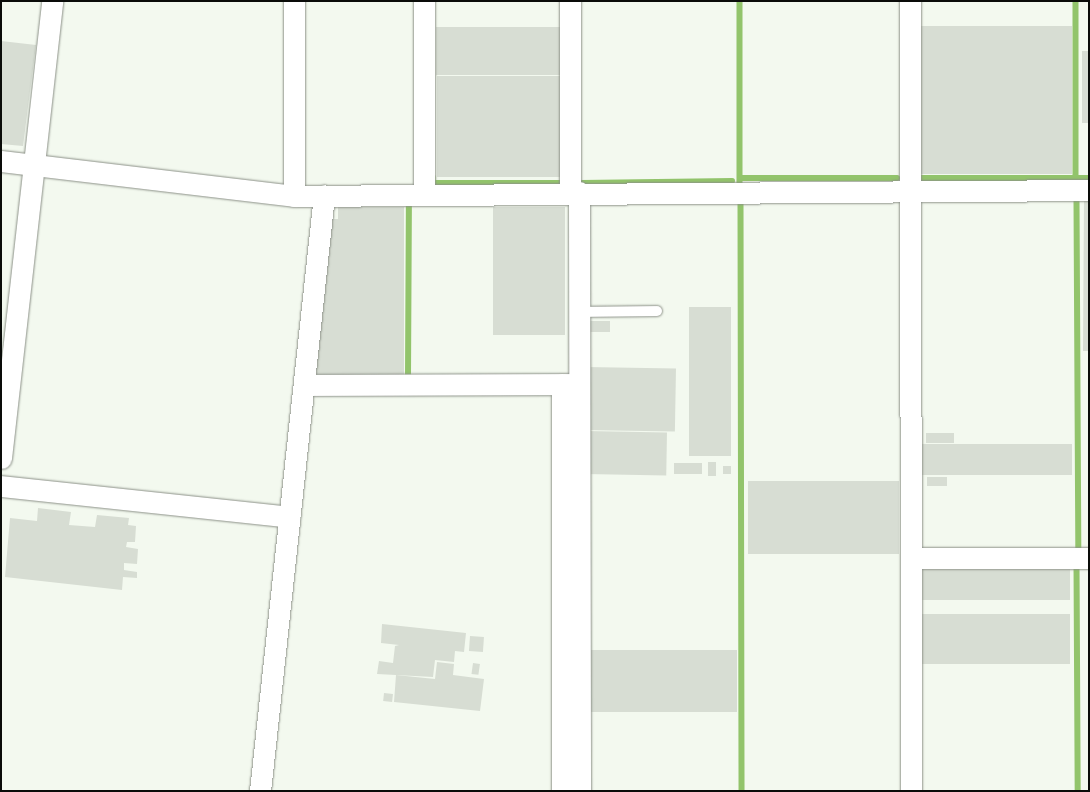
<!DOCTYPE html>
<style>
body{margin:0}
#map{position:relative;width:1090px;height:792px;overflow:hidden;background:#f3f9ef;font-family:"DejaVu Sans",sans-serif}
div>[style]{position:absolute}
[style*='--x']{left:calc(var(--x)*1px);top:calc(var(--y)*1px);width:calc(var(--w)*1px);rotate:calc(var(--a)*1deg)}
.stream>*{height:5.5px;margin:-2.75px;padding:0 2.75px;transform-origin:2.75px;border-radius:2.75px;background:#92c46b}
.building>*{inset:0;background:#d7ddd3;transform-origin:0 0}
.roads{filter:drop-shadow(0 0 1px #8c9188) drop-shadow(0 0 1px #8c9188)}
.lane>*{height:10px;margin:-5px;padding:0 5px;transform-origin:5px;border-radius:5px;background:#fff}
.street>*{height:21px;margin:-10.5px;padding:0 10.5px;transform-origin:10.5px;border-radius:10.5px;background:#fff}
span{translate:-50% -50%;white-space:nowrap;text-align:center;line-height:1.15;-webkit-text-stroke:3.5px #fff;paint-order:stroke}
.frame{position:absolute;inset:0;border:2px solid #0a0c09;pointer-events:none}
</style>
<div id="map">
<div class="stream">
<div style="--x:740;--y:1;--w:183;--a:90"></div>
<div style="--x:1076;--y:1;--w:177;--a:90"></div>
<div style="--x:433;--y:177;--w:6;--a:90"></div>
<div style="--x:433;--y:183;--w:131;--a:0"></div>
<div style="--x:740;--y:178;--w:157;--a:0"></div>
<div style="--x:917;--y:178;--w:172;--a:0"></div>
<div style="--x:582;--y:183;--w:150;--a:-0.8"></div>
<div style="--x:741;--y:199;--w:592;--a:89.9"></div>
<div style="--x:1077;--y:200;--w:352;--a:89.7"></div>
<div style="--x:408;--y:376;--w:172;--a:-89.7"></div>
<div style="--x:1077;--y:564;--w:227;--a:89.7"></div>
</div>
<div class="building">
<div style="left:918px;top:26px;width:154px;height:148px"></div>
<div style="left:436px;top:27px;width:127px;height:48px"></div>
<div style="clip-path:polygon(1px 41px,36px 45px,23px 146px,1px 144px)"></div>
<div style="left:1082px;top:51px;width:7px;height:72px"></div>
<div style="left:564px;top:76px;width:101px;height:127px;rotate:90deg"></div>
<div style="clip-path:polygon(1084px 199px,1089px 199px,1089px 351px,1083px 351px)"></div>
<div style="clip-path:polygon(338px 207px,404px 207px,404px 376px,313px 376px,332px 219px,338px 219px)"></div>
<div style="left:493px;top:207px;width:72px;height:128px"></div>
<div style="left:689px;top:307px;width:42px;height:149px"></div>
<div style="left:583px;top:321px;width:27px;height:11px"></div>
<div style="left:586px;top:367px;width:90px;height:63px;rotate:1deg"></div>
<div style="left:586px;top:431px;width:81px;height:43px;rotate:1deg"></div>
<div style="left:954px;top:433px;width:10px;height:28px;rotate:90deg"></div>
<div style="left:1072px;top:444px;width:31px;height:150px;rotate:90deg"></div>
<div style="left:708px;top:462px;width:8px;height:14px"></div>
<div style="left:674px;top:463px;width:28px;height:11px"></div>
<div style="left:723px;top:466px;width:8px;height:8px"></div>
<div style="left:927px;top:477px;width:20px;height:9px"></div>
<div style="left:899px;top:481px;width:73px;height:151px;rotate:90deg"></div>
<div style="clip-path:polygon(38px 508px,71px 512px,69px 525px,95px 527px,97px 515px,129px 518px,128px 525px,136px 526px,135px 542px,127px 542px,126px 547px,138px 549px,137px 564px,124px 563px,124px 570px,137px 572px,137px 578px,123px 577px,122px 590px,5px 577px,10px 518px,37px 521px)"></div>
<div style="left:920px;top:565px;width:150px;height:35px"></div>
<div style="left:920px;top:614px;width:150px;height:50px"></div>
<div style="clip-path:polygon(382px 624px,466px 633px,464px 652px,455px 651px,454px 662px,435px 660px,433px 677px,377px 674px,379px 661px,393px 663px,395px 646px,399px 645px,381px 643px)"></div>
<div style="left:470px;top:636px;width:14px;height:15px;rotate:4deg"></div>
<div style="left:585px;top:650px;width:152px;height:62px"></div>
<div style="clip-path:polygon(437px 662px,454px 664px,453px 675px,484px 679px,480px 711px,394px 702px,396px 675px,435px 679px)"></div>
<div style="left:473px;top:663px;width:7px;height:11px;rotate:8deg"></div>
<div style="left:384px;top:693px;width:9px;height:8px;rotate:6deg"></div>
</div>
<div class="roads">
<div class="lane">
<div style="--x:579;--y:312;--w:78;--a:-0.7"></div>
</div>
<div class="street">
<div style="--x:424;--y:1;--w:193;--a:90"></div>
<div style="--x:910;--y:1;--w:790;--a:89.93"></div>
<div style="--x:1;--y:161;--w:295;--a:6.8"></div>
<div style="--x:294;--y:196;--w:795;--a:-0.43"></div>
<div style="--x:570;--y:192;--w:191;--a:-90"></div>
<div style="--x:579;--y:192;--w:599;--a:89.9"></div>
<div style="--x:294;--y:196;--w:195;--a:-90"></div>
<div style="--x:304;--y:385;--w:272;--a:-0.2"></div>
<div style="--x:1;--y:458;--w:460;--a:-83.6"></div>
<div style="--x:1;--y:486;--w:290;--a:6.1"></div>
<div style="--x:911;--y:558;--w:178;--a:0"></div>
<div style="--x:260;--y:791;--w:599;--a:-83.87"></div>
<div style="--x:562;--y:791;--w:407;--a:-90"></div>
</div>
</div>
<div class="frame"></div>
</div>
